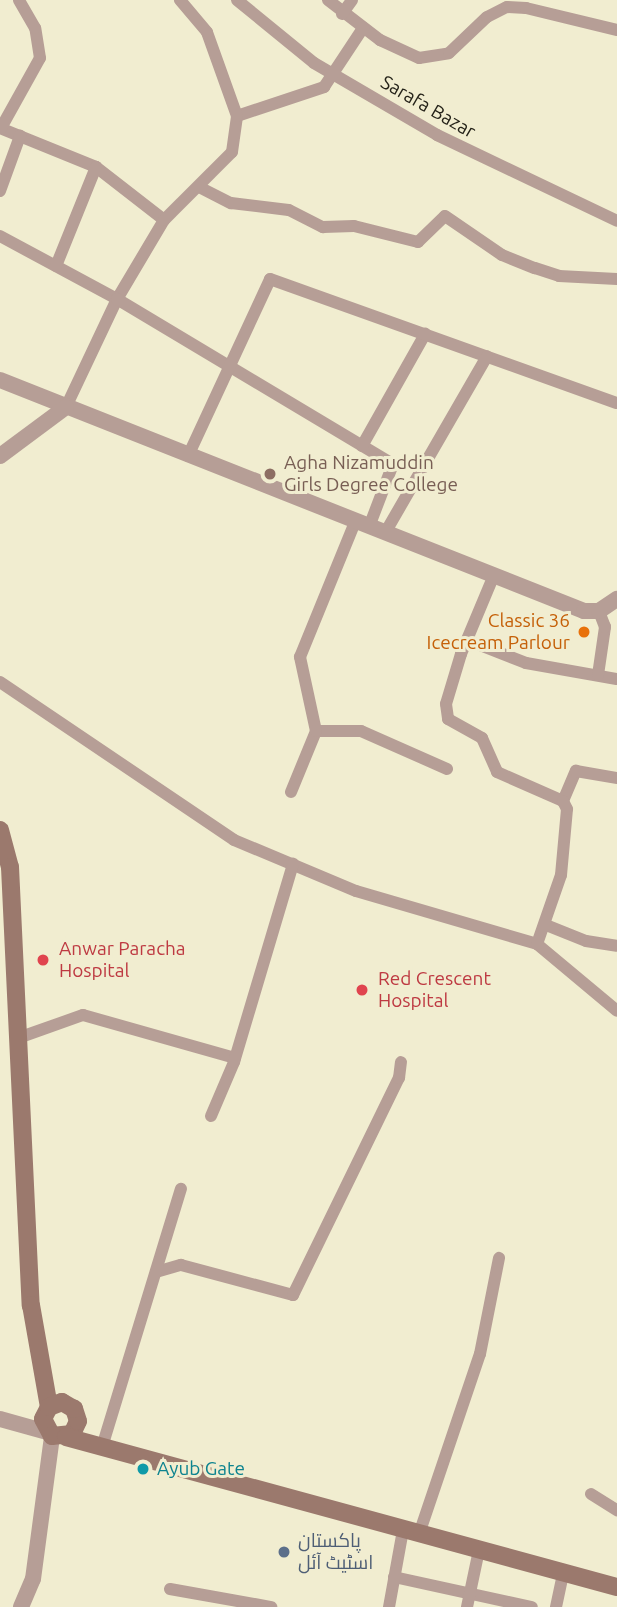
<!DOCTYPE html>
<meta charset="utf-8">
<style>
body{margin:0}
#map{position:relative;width:617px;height:1607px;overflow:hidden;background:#f1edd0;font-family:Ubuntu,Cairo,sans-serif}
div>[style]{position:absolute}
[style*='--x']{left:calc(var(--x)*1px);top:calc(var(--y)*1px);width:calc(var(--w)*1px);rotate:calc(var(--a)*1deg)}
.minor>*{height:12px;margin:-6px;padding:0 6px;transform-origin:6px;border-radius:6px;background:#b69e96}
.tertiary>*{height:16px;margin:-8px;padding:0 8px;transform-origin:8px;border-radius:8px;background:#b69e96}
.secondary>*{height:18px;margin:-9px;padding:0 9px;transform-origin:9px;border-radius:9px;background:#9b796d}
.dots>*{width:19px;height:19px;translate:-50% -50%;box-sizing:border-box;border:4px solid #f1edd0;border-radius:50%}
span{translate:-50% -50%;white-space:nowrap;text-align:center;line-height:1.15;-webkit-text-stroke:6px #f1edd0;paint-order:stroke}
.street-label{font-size:19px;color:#252319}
.education-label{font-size:19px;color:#785e54}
.left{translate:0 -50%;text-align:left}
.food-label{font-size:19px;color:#c56008}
.right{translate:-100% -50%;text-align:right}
.health-label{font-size:19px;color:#be3a42}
.culture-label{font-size:19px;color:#0d838f}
.service-label{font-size:19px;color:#4e5e75}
</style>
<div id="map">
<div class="minor">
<div style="--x:237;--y:0;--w:99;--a:39.3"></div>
<div style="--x:314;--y:63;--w:143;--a:30.3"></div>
<div style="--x:437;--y:135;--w:199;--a:25.5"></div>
<div style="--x:328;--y:0;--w:66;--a:37.6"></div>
<div style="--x:380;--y:40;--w:43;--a:24.8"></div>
<div style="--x:419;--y:58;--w:30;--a:-9"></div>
<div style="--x:449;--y:53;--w:52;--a:-43.5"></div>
<div style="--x:487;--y:17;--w:22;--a:-27"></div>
<div style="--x:507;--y:7;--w:19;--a:3"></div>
<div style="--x:526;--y:8;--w:94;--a:13.6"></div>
<div style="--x:342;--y:14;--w:17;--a:-54"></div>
<div style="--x:237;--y:116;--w:92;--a:-18.4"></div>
<div style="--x:324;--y:87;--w:71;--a:-56.5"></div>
<div style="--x:0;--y:128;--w:104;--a:22.1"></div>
<div style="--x:96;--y:167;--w:86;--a:37.9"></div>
<div style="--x:164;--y:220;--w:92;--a:120.7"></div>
<div style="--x:117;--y:299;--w:133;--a:-151.7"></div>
<div style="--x:1;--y:128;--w:80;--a:-60.9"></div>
<div style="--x:40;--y:58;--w:30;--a:-99"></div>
<div style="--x:35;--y:28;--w:32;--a:-120"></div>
<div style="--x:199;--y:187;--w:36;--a:27"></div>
<div style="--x:231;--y:203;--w:58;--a:6.9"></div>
<div style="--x:289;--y:210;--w:38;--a:27"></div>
<div style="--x:323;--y:227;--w:31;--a:-2"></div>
<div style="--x:354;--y:226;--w:66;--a:14"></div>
<div style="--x:418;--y:242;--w:37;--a:-44"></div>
<div style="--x:445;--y:216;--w:69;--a:34.4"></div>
<div style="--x:502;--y:255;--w:35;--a:22"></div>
<div style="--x:535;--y:268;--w:25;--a:18"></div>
<div style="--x:559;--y:276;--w:58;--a:3"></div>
<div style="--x:0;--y:191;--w:59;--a:-70"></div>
<div style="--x:164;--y:220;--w:96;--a:-45"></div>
<div style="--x:232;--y:152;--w:36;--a:-82"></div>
<div style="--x:237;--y:116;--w:89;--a:-109.7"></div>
<div style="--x:207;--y:32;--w:42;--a:-130.2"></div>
<div style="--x:56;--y:266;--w:107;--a:-68"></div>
<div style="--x:66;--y:407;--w:119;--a:-64.7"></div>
<div style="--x:117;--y:299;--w:322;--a:30.9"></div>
<div style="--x:393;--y:464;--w:67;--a:110.9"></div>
<div style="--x:362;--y:446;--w:129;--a:-60.6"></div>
<div style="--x:188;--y:456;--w:195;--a:-65.1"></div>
<div style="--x:270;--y:279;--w:368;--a:19.7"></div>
<div style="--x:385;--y:533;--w:204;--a:-60"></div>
<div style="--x:494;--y:575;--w:86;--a:112.7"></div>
<div style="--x:461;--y:654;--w:52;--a:106.7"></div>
<div style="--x:446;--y:704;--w:15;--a:82"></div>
<div style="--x:448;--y:719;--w:39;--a:29"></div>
<div style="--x:482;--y:738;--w:37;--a:66"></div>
<div style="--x:497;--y:772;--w:72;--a:23.7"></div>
<div style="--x:563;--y:801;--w:33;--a:-67"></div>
<div style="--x:576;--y:771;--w:42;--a:9.7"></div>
<div style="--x:467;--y:640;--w:63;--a:21.3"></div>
<div style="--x:526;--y:663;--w:92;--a:10"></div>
<div style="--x:598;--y:675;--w:49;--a:-81.7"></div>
<div style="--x:605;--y:627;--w:17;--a:-111"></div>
<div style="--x:0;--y:682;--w:282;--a:34"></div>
<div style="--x:234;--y:840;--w:132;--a:22.7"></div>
<div style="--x:356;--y:891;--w:189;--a:16.3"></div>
<div style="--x:537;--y:944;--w:104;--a:39.9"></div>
<div style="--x:316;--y:731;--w:45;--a:0"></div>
<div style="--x:361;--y:731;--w:94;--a:23.8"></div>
<div style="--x:291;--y:792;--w:66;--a:-67.7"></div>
<div style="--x:316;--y:731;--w:76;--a:-102.2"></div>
<div style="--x:300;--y:657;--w:146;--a:-67.8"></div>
<div style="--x:546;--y:925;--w:43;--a:21.8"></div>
<div style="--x:586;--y:941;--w:31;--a:9"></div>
<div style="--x:537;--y:944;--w:73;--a:-70.8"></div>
<div style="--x:561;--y:875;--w:66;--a:-84.8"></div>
<div style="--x:567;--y:809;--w:9;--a:-117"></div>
<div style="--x:18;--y:1038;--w:69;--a:-19.5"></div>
<div style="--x:83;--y:1015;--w:158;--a:15.8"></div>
<div style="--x:211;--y:1116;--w:59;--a:-66.9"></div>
<div style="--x:234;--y:1062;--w:207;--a:-73.4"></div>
<div style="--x:156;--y:1272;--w:26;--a:-16"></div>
<div style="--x:181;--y:1265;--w:116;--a:15"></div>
<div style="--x:293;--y:1295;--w:242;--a:-64"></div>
<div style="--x:399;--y:1078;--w:16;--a:-83"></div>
<div style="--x:102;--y:1447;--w:270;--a:-73"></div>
<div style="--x:591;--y:1494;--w:31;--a:32"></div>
<div style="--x:419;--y:1534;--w:190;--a:-71.3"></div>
<div style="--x:480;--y:1354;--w:98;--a:-78.8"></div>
<div style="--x:394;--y:1577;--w:141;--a:12.3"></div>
<div style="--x:170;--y:1589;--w:103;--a:10.1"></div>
<div style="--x:389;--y:1607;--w:78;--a:-79.7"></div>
<div style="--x:467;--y:1607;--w:58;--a:-78.1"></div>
<div style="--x:556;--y:1607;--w:35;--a:-78"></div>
</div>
<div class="tertiary">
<div style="--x:0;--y:380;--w:628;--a:21.58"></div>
<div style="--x:584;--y:611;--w:15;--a:0"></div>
<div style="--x:599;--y:611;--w:22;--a:-34"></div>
<div style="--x:0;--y:456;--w:82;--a:-36.6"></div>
<div style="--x:0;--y:1419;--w:49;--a:15.5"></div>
<div style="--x:21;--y:1607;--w:30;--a:-67"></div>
<div style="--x:33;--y:1579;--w:144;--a:-82.4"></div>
</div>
<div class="secondary">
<div style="--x:0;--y:830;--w:38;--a:75"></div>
<div style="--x:10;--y:867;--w:439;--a:87.3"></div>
<div style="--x:31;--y:1305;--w:104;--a:80"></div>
<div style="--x:49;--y:1407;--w:13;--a:117"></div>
<div style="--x:43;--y:1419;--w:19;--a:62"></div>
<div style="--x:52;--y:1436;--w:20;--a:-6"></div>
<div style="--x:72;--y:1434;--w:14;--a:-65"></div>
<div style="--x:78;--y:1421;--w:13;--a:-108"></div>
<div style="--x:74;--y:1409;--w:14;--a:-150"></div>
<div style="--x:62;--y:1402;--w:14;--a:159"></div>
<div style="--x:66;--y:1437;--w:571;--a:15.23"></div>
</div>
<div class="dots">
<div style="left:270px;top:474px;background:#8d6e63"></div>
<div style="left:584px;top:632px;background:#e8710a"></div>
<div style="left:43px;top:960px;background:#e0444e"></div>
<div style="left:362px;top:990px;background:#e0444e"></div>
<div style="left:143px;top:1469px;background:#0f9aa8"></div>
<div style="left:284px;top:1552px;background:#5c6f8a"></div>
</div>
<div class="street-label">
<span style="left:428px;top:107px;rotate:30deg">Sarafa Bazar</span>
</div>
<div class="education-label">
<span class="left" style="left:284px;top:474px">Agha Nizamuddin<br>Girls Degree College</span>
</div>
<div class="food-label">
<span class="right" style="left:570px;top:632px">Classic 36<br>Icecream Parlour</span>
</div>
<div class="health-label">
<span class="left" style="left:59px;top:960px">Anwar Paracha<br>Hospital</span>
<span class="left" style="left:378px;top:990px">Red Crescent<br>Hospital</span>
</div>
<div class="culture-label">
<span class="left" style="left:157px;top:1469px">Ayub Gate</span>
</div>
<div class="service-label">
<span class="left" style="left:298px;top:1552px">پاکستان<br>اسٹیٹ آئل</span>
</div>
</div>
